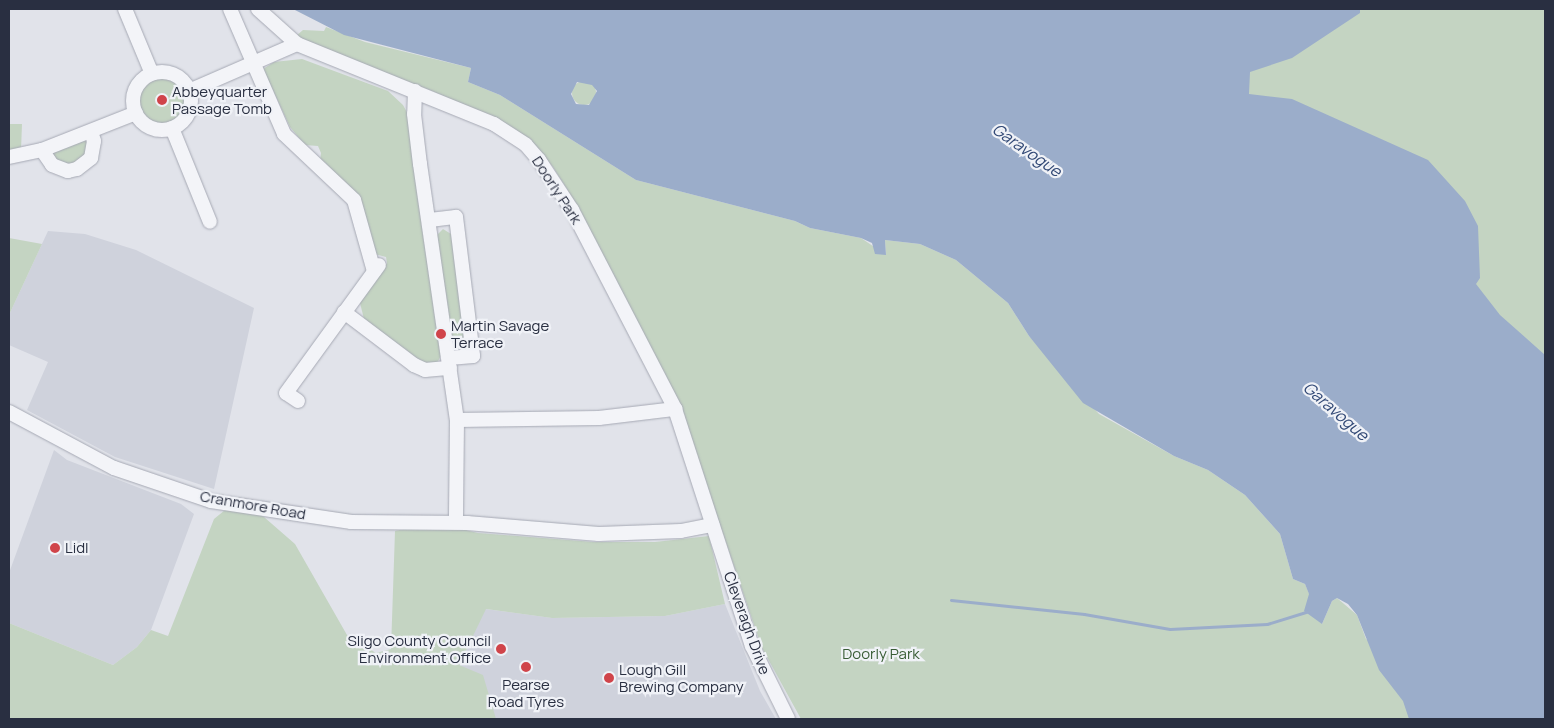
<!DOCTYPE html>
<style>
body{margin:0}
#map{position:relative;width:1554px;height:728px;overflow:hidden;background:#e1e3ea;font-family:Manrope,sans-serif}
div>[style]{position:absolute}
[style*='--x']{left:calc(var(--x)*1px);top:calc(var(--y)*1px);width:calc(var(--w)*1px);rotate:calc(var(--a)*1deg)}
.built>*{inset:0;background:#cfd2dc}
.green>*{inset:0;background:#c4d4c2}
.round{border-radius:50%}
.water>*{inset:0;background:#9badca}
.stream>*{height:3px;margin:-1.5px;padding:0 1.5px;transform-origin:1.5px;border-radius:1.5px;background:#9badca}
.roads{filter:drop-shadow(0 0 1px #a6a9b4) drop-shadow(0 0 1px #a6a9b4)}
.minor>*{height:14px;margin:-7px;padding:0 7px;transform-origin:7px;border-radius:7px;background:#f3f4f8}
.minor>.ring{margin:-7px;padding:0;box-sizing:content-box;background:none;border:14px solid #f3f4f8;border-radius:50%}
.dots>*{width:14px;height:14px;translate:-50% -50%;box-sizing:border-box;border:2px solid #f0f2f7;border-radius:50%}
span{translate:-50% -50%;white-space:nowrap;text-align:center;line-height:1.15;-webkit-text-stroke:4.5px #f0f2f7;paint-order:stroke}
.poi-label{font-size:15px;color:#292f41}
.left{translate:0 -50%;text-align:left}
.right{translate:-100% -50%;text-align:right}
.street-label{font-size:15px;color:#292f41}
.park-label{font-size:15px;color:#395d36}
.water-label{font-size:16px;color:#324976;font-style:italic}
.frame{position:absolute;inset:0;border:10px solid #292f41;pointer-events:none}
</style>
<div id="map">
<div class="built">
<div style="clip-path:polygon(48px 231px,85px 234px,136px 250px,254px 308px,214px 489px,115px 457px,27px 410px,48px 362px,9px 345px,9px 315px)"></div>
<div style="clip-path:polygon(54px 450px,67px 460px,181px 504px,194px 514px,151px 630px,137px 647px,113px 665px,9px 623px,9px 573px)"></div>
<div style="clip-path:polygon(725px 604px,760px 691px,776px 719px,496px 719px,459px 665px,485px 609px,552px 618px,665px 616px)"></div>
</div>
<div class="green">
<div style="clip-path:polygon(1099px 9px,1545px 9px,1545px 444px)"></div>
<div style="clip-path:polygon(326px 27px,365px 42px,471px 68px,468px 82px,500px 95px,636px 180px,795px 221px,810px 228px,861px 238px,886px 255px,885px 240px,920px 244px,956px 260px,1008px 303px,1029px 336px,1099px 414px,1174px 456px,1208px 470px,1245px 495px,1280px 534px,1293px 579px,1305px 584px,1322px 624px,1332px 601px,1337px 598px,1357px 615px,1366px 639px,1517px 719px,801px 719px,762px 648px,698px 461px,577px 205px,553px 167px,542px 154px,488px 116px,432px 91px,326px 52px,296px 36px,303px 30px,324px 31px)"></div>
<div style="clip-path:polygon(302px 59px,388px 91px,403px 105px,409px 116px,443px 352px,437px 363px,427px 366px,364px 319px,360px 303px,363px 295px,387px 263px,386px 257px,371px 253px,360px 202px,326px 171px,326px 163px,320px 162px,321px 153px,318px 146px,305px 145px,290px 127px,270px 84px,260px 71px,274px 62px)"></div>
<div class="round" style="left:138px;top:77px;width:48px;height:48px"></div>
<div class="round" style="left:572px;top:81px;width:24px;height:24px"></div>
<div style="clip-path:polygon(9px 124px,22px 124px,21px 150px,9px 152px)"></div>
<div style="clip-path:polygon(87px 140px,87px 151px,80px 161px,69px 165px,58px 162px,51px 152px)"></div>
<div style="clip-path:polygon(443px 229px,451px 234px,466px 339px,459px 345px,452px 342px,437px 235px)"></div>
<div style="clip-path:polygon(9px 238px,42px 244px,9px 315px)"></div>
<div style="clip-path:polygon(225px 510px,250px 510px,264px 517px,295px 544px,347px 635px,376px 653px,391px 649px,395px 531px,409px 528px,461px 529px,478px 533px,594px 542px,655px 542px,709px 536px,725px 604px,665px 616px,552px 618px,486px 609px,459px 665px,483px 675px,496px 719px,9px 719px,9px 623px,113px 665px,137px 647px,151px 630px,168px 636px,214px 519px)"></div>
</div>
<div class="water">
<div style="clip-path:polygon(evenodd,293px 9px,1360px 9px,1360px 13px,1292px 58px,1250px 72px,1249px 94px,1292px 99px,1428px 160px,1465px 201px,1478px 226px,1480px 278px,1476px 284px,1500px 315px,1545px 355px,1545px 719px,1409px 719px,1403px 701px,1379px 670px,1357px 615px,1348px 604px,1337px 598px,1332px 601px,1322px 624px,1304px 611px,1309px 594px,1305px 584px,1293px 579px,1280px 534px,1245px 495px,1208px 470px,1174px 456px,1083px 403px,1029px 336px,1008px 303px,956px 260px,920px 244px,885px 240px,886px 255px,875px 254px,872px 243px,861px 238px,810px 228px,795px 221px,636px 180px,500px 95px,468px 82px,471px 68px,344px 35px,293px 9px,577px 82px,592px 85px,597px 91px,589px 105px,576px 104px,571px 94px,577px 82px)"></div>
</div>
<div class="stream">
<div style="--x:951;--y:600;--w:134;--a:6"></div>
<div style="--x:1084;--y:614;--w:87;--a:9.9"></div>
<div style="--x:1170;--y:629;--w:97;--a:-3"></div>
<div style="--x:1267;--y:624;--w:44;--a:-17.2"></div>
</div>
<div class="roads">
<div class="minor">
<div style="--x:125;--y:9;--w:70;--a:67.4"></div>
<div style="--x:230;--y:9;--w:136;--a:66.6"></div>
<div style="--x:284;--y:134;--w:96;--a:43.3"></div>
<div style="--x:354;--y:200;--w:74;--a:74.3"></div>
<div style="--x:258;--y:9;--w:52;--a:41.9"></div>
<div style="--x:297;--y:44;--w:213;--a:22.1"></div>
<div style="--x:494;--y:124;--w:38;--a:33"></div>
<div style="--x:526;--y:145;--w:20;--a:49"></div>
<div style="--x:539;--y:160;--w:60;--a:56.6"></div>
<div style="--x:572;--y:210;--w:224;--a:62.6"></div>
<div style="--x:675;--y:409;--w:249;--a:72"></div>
<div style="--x:752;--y:646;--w:81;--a:63.7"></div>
<div class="ring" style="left:133px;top:72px;width:44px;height:44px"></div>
<div style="--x:189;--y:91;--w:118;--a:-23.5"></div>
<div style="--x:415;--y:91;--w:23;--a:92"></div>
<div style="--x:414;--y:114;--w:50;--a:83.2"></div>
<div style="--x:420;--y:164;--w:259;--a:81.8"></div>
<div style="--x:457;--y:420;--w:102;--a:90.6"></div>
<div style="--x:172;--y:128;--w:101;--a:68"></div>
<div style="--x:42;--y:150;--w:18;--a:56"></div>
<div style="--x:52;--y:165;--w:17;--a:21"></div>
<div style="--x:68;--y:171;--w:9;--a:-13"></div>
<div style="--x:77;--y:169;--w:18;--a:-38"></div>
<div style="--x:91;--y:158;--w:17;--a:-80"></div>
<div style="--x:94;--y:141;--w:9;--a:-108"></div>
<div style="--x:9;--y:157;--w:34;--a:-12"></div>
<div style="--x:42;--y:150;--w:101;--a:-21.5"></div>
<div style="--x:430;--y:220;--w:26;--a:-7"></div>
<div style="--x:456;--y:217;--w:140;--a:83"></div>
<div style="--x:473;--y:356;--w:24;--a:175"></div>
<div style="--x:344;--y:312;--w:88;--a:37.1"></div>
<div style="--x:414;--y:365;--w:12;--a:24"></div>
<div style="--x:425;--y:370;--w:25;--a:-5"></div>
<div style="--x:298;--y:401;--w:14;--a:-146"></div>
<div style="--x:286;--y:393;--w:158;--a:-54"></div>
<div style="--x:9;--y:412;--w:119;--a:28.1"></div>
<div style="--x:114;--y:468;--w:102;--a:18.8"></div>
<div style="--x:211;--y:501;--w:142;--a:8.5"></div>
<div style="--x:351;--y:522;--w:116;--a:0.5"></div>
<div style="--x:467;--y:523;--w:132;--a:4.8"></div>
<div style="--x:599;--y:534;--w:82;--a:-2.1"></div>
<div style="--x:681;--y:531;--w:32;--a:-11"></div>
<div style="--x:457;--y:420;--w:142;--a:-0.8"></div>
<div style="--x:599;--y:418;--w:77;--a:-6.8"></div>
</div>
</div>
<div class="dots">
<div style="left:162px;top:100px;background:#d0444a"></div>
<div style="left:441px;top:334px;background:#d0444a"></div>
<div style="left:55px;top:548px;background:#d0444a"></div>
<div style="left:501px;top:649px;background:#d0444a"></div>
<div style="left:526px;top:667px;background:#d0444a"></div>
<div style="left:609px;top:678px;background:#d0444a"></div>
</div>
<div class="poi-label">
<span class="left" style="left:172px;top:100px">Abbeyquarter<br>Passage Tomb</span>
<span class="left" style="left:451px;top:334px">Martin Savage<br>Terrace</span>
<span class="left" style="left:65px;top:548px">Lidl</span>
<span class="right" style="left:491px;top:649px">Sligo County Council<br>Environment Office</span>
<span class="left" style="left:619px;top:678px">Lough Gill<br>Brewing Company</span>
<span style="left:526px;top:693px">Pearse<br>Road Tyres</span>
</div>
<div class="street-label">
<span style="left:557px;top:190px;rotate:57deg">Doorly Park</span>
<span style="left:253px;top:505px;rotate:10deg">Cranmore Road</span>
<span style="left:747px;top:623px;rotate:70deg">Cleveragh Drive</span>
</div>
<div class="park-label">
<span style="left:881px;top:654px">Doorly Park</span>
</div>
<div class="water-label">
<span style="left:1027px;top:150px;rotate:35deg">Garavogue</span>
<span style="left:1336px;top:411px;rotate:41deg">Garavogue</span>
</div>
<div class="frame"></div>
</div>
